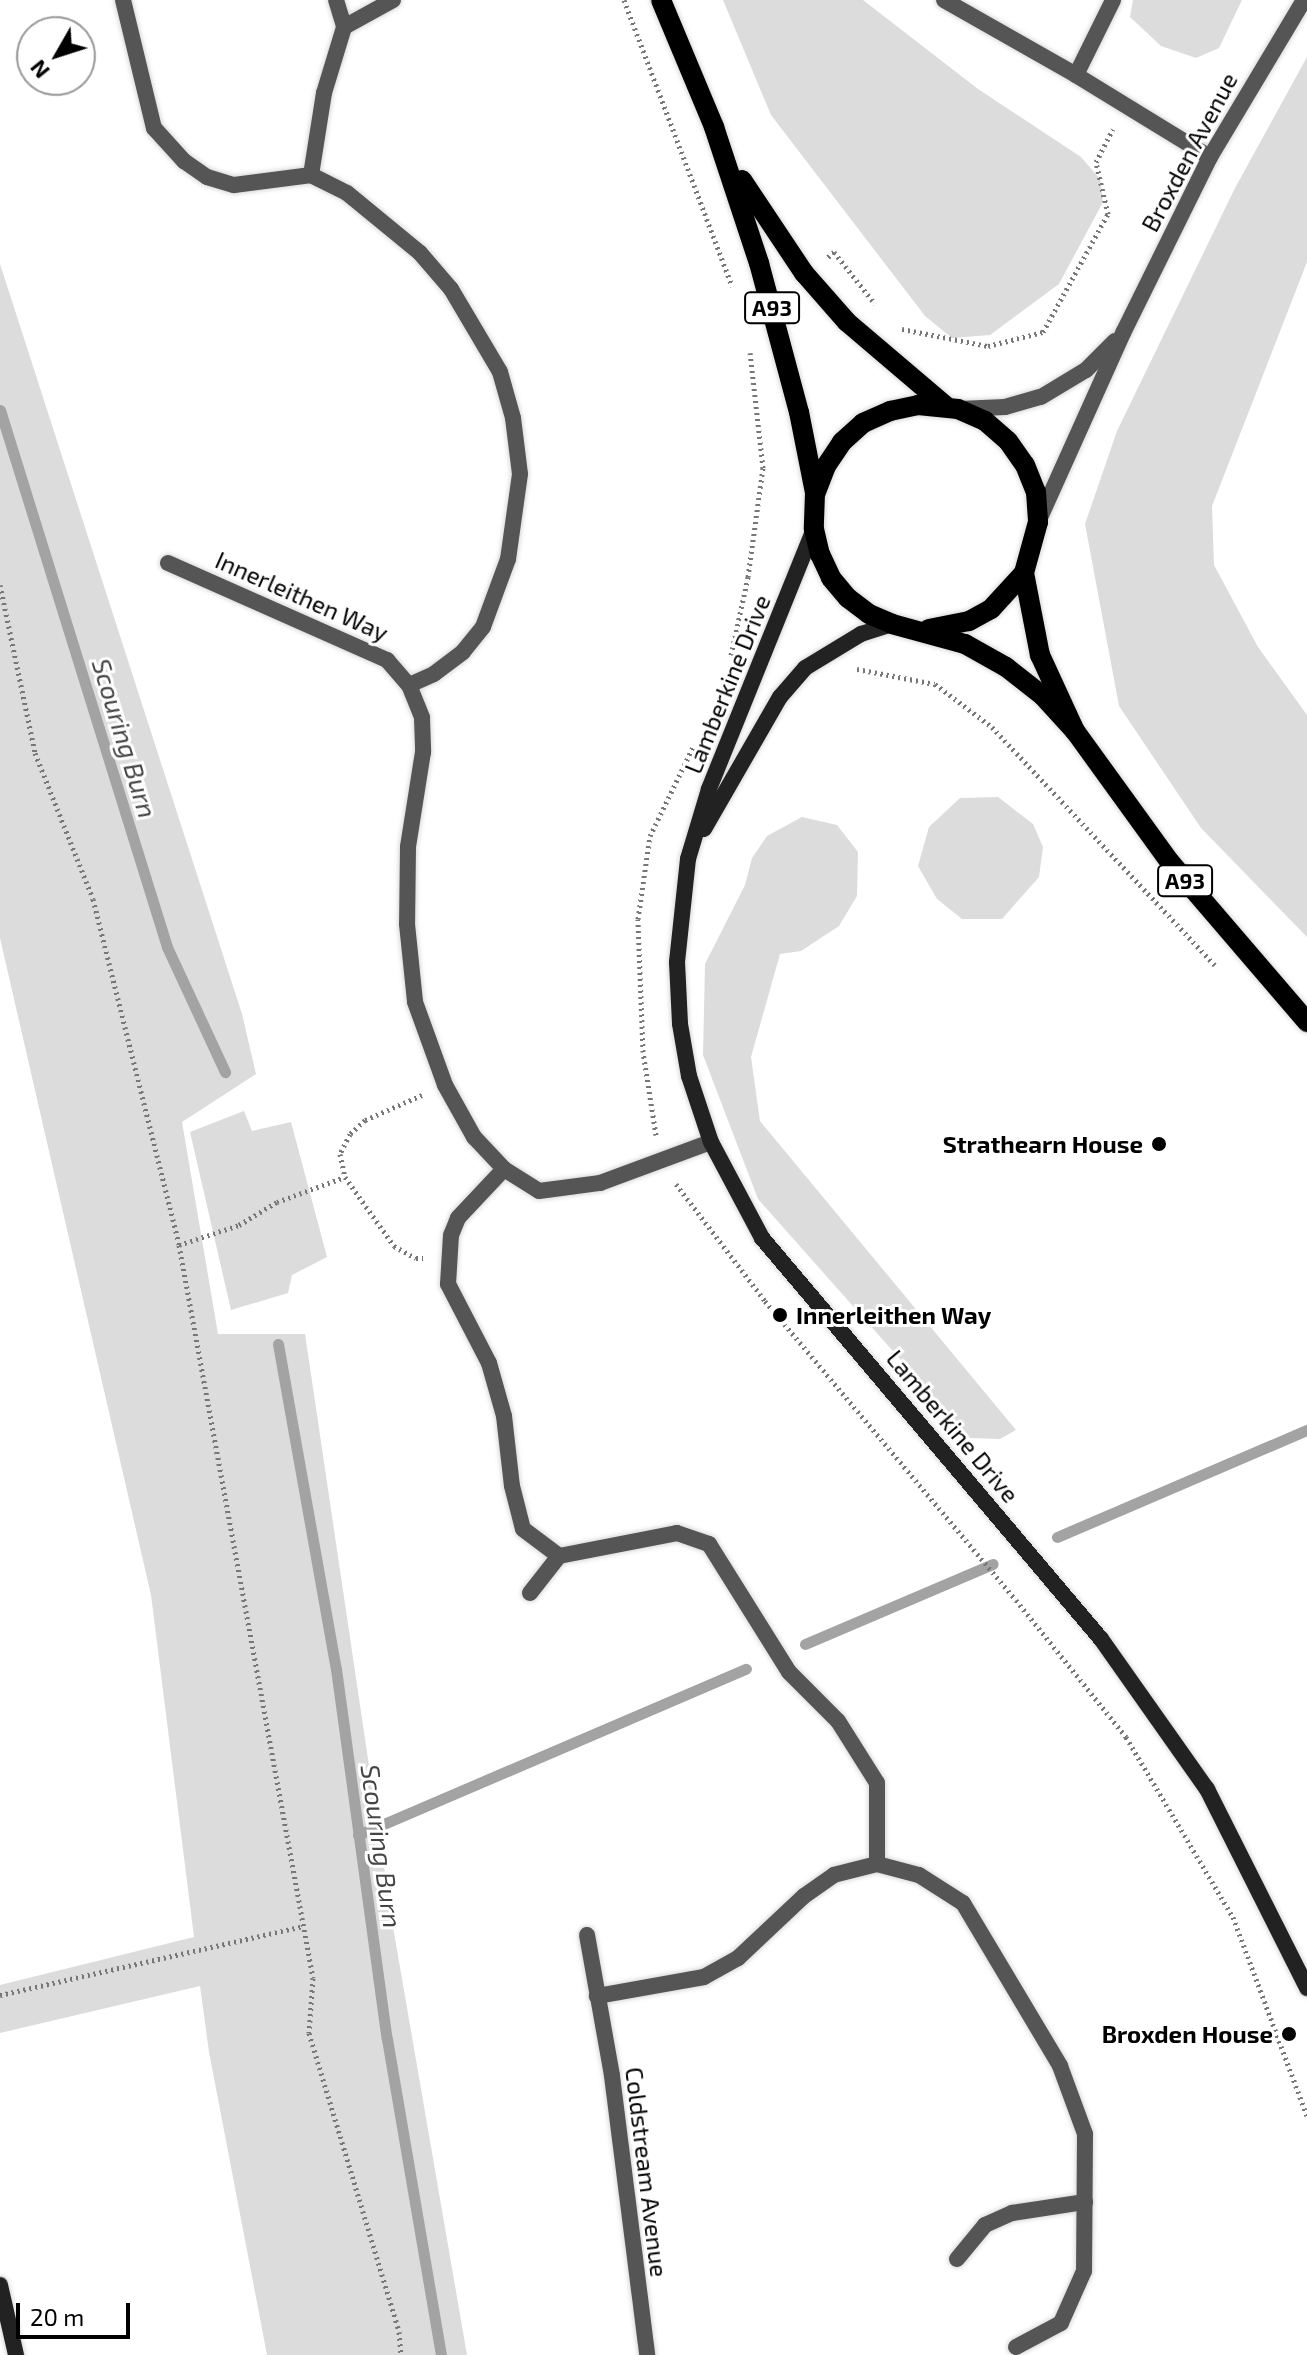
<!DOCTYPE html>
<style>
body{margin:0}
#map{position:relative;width:1307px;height:2355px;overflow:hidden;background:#fff;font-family:"Exo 2",sans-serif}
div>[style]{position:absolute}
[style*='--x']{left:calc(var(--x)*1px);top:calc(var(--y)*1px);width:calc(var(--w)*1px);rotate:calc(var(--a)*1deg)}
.green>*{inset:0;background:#dcdcdc}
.stream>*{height:11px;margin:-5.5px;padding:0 5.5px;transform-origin:5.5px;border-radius:5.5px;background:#a3a3a3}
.path>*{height:5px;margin-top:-2.5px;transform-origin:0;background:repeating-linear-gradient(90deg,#777 0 2px,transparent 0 6px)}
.roads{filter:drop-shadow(0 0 2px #dbdbdb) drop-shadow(0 0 2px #dbdbdb)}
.lane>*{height:16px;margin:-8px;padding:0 8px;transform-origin:8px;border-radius:8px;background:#555}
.street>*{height:16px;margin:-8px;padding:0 8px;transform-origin:8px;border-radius:8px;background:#555}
.secondary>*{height:16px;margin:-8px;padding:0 8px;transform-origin:8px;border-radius:8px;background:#222}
.primary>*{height:20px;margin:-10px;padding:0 10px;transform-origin:10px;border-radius:10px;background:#000}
.dots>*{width:22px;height:22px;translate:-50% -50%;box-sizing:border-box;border:4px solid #fff;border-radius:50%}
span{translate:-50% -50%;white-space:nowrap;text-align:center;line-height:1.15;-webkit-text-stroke:6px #fff;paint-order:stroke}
.shield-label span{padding:2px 6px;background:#fff;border:2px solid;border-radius:6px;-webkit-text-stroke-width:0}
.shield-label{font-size:22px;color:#000;font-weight:700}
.street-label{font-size:24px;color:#000}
.poi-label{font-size:24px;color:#000;font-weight:700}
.right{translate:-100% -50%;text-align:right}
.left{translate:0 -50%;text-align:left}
.water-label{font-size:26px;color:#444;font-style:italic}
.north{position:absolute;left:16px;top:16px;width:80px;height:80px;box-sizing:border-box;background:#fff;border:2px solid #999;border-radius:50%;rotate:231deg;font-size:22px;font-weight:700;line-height:32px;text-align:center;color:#000}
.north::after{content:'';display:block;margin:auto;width:28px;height:36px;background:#000;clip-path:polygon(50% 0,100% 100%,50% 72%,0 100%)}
.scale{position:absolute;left:16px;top:2303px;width:114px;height:36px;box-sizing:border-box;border:4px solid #000;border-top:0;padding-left:10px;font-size:24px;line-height:28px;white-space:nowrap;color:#000;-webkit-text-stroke:6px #fff;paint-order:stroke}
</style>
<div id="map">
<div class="green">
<div style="clip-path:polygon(723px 0,863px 0,978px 89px,1081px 157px,1100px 179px,1103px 202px,1059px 284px,990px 335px,952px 338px,925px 316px,771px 115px)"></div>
<div style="clip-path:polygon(1133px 0,1242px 0,1219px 48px,1196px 58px,1161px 46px,1130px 17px)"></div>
<div style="clip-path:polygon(1307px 57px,1307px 262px,1212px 506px,1214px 565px,1258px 647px,1307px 715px,1307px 937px,1201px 828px,1119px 706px,1085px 524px,1117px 431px,1235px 188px)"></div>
<div style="clip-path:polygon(0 264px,242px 1014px,256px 1074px,182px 1122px,218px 1334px,305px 1334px,392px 1921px,467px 2355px,267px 2355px,209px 2052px,200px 1986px,0 2033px,0 1985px,194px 1937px,151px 1595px,0 938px)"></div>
<div style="clip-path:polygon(998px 797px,1033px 824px,1043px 847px,1039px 877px,1002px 919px,962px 919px,937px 899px,918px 866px,929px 827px,960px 798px)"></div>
<div style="clip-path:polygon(802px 817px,837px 825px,858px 852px,857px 896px,839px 926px,801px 951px,780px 954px,751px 1057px,760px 1121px,1016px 1430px,1000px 1439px,970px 1438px,758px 1199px,703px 1055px,705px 964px,745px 885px,752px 858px,767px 836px)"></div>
<div style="clip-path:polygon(244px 1111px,252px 1131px,291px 1122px,327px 1257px,292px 1275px,288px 1293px,231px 1310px,190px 1132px)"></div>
</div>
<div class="stream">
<div style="--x:0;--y:410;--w:562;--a:72.72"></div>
<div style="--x:167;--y:947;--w:138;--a:65.1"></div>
<div style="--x:278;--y:1344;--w:330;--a:79.9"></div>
<div style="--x:336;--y:1669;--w:373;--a:82.2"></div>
<div style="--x:387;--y:2039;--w:321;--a:80.3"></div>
<div style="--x:1057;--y:1537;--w:272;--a:-23.2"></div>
<div style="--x:805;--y:1644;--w:204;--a:-23.1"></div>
<div style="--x:358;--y:1835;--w:422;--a:-23.2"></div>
</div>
<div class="path">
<div style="--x:624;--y:0;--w:306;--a:69.3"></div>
<div style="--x:828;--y:257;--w:8;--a:-40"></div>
<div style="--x:834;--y:252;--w:66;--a:51.7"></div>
<div style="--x:902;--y:329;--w:88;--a:11.2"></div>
<div style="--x:988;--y:346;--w:57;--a:-14.3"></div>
<div style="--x:1043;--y:332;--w:135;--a:-61.2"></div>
<div style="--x:1108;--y:214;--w:53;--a:-103"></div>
<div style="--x:1096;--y:162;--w:37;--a:-63"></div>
<div style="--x:0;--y:585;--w:172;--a:78.2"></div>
<div style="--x:35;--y:753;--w:157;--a:68.3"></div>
<div style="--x:93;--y:899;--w:357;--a:76"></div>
<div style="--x:179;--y:1245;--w:745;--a:79.64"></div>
<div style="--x:313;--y:1978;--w:55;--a:94.2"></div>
<div style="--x:309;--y:2033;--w:312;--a:73.2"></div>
<div style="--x:399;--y:2332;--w:23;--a:85"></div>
<div style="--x:731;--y:655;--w:80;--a:-77.7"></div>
<div style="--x:748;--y:577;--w:110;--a:-82.2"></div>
<div style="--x:763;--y:468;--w:116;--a:-96.4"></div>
<div style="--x:857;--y:669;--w:79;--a:10.9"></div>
<div style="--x:935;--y:684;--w:71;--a:37"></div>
<div style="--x:992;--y:727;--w:326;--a:46.9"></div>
<div style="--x:422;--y:1095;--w:62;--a:156.3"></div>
<div style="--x:365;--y:1120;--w:21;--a:137"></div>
<div style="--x:350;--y:1134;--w:22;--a:117"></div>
<div style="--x:340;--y:1154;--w:24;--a:78"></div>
<div style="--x:345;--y:1177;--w:85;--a:54.6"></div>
<div style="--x:394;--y:1246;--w:25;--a:29"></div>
<div style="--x:416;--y:1258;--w:7;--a:0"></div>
<div style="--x:656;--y:1135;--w:84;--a:-98.9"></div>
<div style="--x:643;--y:1052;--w:133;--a:-92.2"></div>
<div style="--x:638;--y:919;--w:84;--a:-81.8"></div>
<div style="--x:650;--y:836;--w:101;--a:-64.2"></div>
<div style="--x:676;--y:1184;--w:147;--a:52.7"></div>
<div style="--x:765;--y:1301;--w:390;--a:50"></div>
<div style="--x:1016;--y:1600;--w:176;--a:51.2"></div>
<div style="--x:1126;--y:1737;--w:209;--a:59.3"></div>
<div style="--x:1233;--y:1917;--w:212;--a:69.6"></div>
<div style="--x:179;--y:1245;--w:63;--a:-18.4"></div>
<div style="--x:239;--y:1225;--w:44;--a:-31.2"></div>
<div style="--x:277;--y:1202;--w:72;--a:-20.2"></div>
<div style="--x:0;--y:1995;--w:311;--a:-12.8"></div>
</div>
<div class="roads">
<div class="lane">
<div style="--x:944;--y:0;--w:152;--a:29.6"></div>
<div style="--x:1076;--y:75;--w:84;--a:-63.7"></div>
<div style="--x:1076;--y:75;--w:157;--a:31.5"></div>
</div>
<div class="street">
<div style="--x:123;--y:0;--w:132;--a:76.4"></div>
<div style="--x:154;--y:128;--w:45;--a:47.7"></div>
<div style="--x:184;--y:161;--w:28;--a:35"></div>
<div style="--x:207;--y:177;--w:28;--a:17"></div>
<div style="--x:234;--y:185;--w:78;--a:-7.4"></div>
<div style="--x:311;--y:175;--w:40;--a:26.6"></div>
<div style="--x:347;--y:193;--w:94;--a:39.4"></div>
<div style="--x:420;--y:253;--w:48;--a:49.3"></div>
<div style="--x:451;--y:289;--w:96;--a:59.4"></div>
<div style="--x:500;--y:372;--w:48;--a:74.2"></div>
<div style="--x:513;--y:418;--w:56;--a:82.9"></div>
<div style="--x:520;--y:474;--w:86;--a:98"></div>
<div style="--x:508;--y:559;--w:72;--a:110.2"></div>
<div style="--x:483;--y:627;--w:32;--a:129"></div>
<div style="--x:463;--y:652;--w:36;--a:143"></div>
<div style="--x:434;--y:674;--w:27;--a:156"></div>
<div style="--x:409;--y:685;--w:35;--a:68"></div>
<div style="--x:422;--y:718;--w:34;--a:88"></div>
<div style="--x:423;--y:752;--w:96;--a:99"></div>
<div style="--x:408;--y:847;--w:77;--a:90.7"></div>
<div style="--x:407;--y:924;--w:78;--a:84.1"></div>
<div style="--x:415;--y:1002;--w:88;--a:70.1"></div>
<div style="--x:445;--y:1085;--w:60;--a:60.9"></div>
<div style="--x:474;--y:1137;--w:44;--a:46.8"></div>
<div style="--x:504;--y:1169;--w:41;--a:32.2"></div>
<div style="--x:539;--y:1191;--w:62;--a:-7.5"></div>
<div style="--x:600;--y:1183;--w:118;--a:-20.3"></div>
<div style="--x:336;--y:0;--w:28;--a:73"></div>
<div style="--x:311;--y:175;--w:83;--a:-81"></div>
<div style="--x:324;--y:93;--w:69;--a:-73.1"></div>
<div style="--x:344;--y:27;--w:56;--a:-28.9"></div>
<div style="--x:959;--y:409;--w:46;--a:-2.5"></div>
<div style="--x:1005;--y:407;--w:37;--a:-16"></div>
<div style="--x:1041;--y:397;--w:52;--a:-31"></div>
<div style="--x:1086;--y:370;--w:41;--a:-45"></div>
<div style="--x:1039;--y:520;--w:207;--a:-65.8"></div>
<div style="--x:1124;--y:331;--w:194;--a:-63.7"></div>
<div style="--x:1210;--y:157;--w:183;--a:-59.1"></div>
<div style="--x:168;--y:563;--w:240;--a:23.9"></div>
<div style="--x:387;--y:660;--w:33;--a:49"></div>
<div style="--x:504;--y:1169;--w:67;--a:133.2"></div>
<div style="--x:458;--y:1218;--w:18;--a:112"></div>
<div style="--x:451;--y:1235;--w:49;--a:93.5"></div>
<div style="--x:448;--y:1284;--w:89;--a:62.6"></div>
<div style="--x:489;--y:1363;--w:55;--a:74.2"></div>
<div style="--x:504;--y:1416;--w:70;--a:83.5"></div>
<div style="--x:512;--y:1486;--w:44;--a:75.7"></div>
<div style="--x:523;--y:1529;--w:45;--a:36.9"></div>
<div style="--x:559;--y:1556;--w:120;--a:-11"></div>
<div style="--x:677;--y:1533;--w:34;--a:19"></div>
<div style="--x:709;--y:1544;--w:151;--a:58"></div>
<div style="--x:789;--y:1672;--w:69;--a:45"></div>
<div style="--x:838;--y:1721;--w:73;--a:57.8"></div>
<div style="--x:877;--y:1783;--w:81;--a:90"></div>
<div style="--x:877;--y:1864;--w:44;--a:165.7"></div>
<div style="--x:834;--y:1875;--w:37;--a:145"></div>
<div style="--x:804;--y:1896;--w:91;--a:136.8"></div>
<div style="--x:738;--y:1958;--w:39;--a:151"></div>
<div style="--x:704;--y:1977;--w:109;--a:169.9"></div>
<div style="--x:530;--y:1593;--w:47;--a:-51.9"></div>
<div style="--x:877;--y:1864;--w:43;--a:14.7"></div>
<div style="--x:919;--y:1875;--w:52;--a:32.5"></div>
<div style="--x:963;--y:1903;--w:190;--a:59.2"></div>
<div style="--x:1060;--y:2066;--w:72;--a:69.8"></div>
<div style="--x:1085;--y:2134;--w:137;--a:90.4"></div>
<div style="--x:1084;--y:2271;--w:57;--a:113.9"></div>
<div style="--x:1061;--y:2323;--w:51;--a:151.9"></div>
<div style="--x:587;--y:1935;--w:143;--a:79.9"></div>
<div style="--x:612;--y:2076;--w:281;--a:82.8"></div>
<div style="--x:957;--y:2259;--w:44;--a:-50.5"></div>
<div style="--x:985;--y:2225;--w:30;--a:-24"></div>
<div style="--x:1012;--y:2213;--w:74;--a:-8.6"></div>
</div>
<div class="secondary">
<div style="--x:814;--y:529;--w:280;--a:112"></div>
<div style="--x:709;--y:789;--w:73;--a:106.7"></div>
<div style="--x:688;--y:859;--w:104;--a:96.1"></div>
<div style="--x:677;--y:962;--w:62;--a:87.2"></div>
<div style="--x:680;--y:1024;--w:53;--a:80.2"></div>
<div style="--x:689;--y:1076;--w:70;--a:71.6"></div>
<div style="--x:711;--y:1142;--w:109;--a:62"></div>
<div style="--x:762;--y:1238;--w:525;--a:49.79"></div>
<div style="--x:1101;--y:1639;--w:184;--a:54.8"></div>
<div style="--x:1207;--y:1789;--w:223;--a:63.3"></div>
<div style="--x:704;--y:829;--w:152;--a:-60.1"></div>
<div style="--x:780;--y:697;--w:38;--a:-49"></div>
<div style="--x:805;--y:668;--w:66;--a:-31.3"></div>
<div style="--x:861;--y:634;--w:33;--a:-18"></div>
<div style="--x:0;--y:2285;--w:72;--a:77.1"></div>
</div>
<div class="primary">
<div style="--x:661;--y:0;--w:138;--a:67.3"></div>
<div style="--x:714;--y:127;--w:143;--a:71.7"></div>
<div style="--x:759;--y:263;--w:154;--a:75"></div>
<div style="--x:799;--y:412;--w:83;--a:78.8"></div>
<div style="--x:815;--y:493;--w:36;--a:92"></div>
<div style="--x:814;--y:529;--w:26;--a:77"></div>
<div style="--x:820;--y:554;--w:26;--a:65"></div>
<div style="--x:831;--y:578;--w:26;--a:50"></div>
<div style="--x:848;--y:598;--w:26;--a:37"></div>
<div style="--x:869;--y:614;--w:25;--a:23"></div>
<div style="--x:892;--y:624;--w:76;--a:15.3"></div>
<div style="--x:965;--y:644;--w:47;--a:29.3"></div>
<div style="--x:1006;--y:667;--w:47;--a:38.1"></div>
<div style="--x:1043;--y:696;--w:47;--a:47.6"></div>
<div style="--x:742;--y:180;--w:112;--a:56.3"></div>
<div style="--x:804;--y:273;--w:65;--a:48.7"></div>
<div style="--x:847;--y:322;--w:131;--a:40.4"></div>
<div style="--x:816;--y:492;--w:28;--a:-69"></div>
<div style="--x:826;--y:466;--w:29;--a:-56"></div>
<div style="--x:842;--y:442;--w:28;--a:-42"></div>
<div style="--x:863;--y:423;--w:30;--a:-24"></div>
<div style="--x:890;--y:411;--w:29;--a:-12"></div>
<div style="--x:918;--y:405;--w:40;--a:5.7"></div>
<div style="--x:958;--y:409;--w:30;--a:24"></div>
<div style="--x:985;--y:421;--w:30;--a:41"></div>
<div style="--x:1008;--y:441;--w:29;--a:55"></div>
<div style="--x:1025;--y:465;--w:29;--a:68"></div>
<div style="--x:1036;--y:492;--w:30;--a:86"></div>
<div style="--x:1038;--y:522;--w:53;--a:105.4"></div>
<div style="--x:1024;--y:573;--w:49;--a:132.5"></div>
<div style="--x:991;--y:609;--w:25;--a:151"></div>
<div style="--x:969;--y:621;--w:41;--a:168.7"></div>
<div style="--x:1024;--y:573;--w:84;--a:79"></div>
<div style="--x:1040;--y:655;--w:84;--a:65.3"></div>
<div style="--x:1075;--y:731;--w:162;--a:54.1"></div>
<div style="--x:1170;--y:862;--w:211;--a:49.4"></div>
</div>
</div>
<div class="dots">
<div style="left:1159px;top:1144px;background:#000"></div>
<div style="left:780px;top:1315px;background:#000"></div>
<div style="left:1289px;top:2034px;background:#000"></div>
</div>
<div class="shield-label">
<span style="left:772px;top:308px">A93</span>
<span style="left:1185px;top:881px">A93</span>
</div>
<div class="street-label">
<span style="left:1189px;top:152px;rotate:-62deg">Broxden Avenue</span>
<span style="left:302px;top:596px;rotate:24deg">Innerleithen Way</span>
<span style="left:727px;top:684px;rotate:-68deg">Lamberkine Drive</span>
<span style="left:953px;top:1426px;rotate:50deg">Lamberkine Drive</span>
<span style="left:647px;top:2172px;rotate:83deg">Coldstream Avenue</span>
</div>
<div class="poi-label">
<span class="right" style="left:1143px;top:1144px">Strathearn House</span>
<span class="left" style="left:796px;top:1315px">Innerleithen Way</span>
<span class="right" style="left:1273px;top:2034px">Broxden House</span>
</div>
<div class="water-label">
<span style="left:125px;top:738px;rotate:73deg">Scouring Burn</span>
<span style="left:382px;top:1846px;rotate:82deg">Scouring Burn</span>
</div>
<div class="north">N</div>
<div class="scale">20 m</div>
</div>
